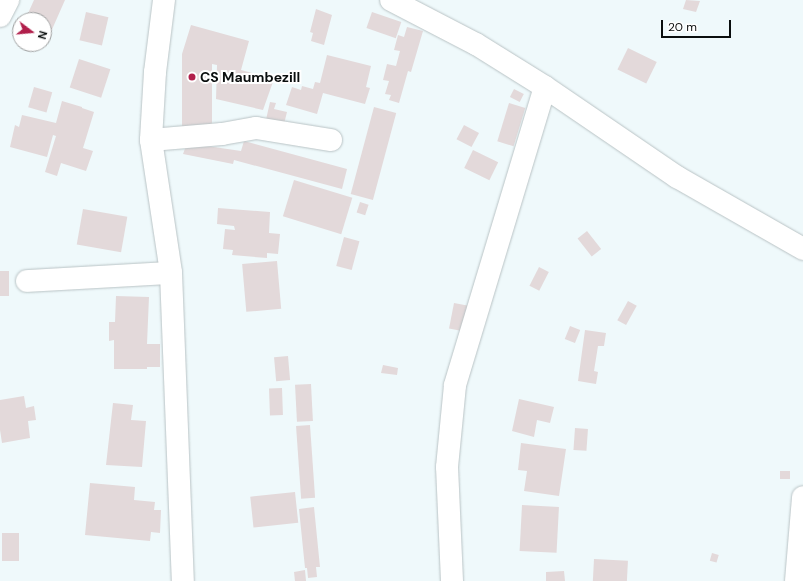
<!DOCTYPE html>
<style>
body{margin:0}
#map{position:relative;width:803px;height:581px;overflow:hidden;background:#eff9fb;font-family:"DM Sans",sans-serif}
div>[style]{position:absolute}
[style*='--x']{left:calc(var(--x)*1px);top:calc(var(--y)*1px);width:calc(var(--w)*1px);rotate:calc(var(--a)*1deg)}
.building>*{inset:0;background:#e3d9da;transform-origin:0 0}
.roads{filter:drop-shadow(0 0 1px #b9c3c5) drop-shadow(0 0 1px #b9c3c5)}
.minor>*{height:22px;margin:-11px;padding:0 11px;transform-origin:11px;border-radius:11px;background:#fff}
.dots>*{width:11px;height:11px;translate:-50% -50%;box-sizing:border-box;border:2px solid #fff;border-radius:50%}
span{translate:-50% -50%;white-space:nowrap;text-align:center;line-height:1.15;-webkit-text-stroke:4px #fff;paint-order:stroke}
.poi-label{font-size:14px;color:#0a0e0e;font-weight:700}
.left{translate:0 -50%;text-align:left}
.north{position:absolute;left:12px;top:12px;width:40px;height:40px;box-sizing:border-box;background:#fff;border:1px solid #9d9f9f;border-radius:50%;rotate:106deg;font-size:11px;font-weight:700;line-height:16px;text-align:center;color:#0a0e0e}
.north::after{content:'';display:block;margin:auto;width:14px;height:18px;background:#b11f4b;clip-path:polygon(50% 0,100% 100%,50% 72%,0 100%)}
.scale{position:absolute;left:661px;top:20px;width:70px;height:18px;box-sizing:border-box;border:2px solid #0a0e0e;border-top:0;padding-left:5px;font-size:12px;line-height:14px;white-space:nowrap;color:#0a0e0e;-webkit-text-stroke:3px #fff;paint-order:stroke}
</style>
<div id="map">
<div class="building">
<div style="clip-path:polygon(34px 0,65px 0,50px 34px,44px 32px,44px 20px,25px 20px)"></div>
<div style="clip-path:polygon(686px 0,700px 1px,696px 12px,683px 9px)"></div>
<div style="clip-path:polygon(316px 9px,332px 15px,324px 45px,311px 41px,313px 33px,310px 32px)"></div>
<div style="left:86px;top:12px;width:23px;height:29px;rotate:13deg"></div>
<div style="left:372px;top:12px;width:31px;height:17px;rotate:19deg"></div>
<div style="clip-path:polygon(191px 25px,249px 41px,241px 70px,274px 79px,263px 110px,216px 99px,217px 65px,212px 64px,212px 128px,182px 129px,182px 54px)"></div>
<div style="clip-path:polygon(407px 27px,423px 31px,411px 72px,408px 71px,399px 103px,389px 100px,391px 95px,385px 94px,389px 81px,383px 80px,387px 64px,396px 66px,400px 51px,394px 50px,398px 35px,404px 37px)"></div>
<div style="left:628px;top:48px;width:32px;height:24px;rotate:26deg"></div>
<div style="clip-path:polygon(327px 55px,371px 66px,366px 87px,370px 88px,365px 104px,323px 93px,317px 114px,286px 105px,292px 87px,301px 90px,302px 86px,313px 89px,315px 82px,320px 83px)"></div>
<div style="left:79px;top:59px;width:33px;height:30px;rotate:18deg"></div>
<div style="left:34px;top:87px;width:19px;height:21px;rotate:16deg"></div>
<div style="left:514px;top:89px;width:11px;height:9px;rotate:27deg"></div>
<div style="clip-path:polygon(62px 101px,82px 107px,82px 108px,94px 112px,83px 148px,93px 151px,86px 171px,61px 163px,57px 176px,45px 172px,56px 136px,53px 135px,47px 157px,10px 147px,15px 125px,19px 127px,22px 115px,56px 123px)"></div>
<div style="clip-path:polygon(270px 102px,276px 103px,274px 109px,287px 112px,283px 128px,265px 124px)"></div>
<div style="left:509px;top:103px;width:17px;height:40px;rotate:17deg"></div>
<div style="left:374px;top:107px;width:23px;height:90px;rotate:15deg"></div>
<div style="left:464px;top:125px;width:17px;height:16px;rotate:28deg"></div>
<div style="clip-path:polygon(244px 141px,347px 169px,342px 189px,234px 160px,233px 164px,183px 154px,187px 143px,241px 151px)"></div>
<div style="left:473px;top:150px;width:28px;height:20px;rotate:26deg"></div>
<div style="left:294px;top:180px;width:61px;height:38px;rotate:17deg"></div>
<div style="left:360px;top:202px;width:9px;height:11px;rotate:18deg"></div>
<div style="clip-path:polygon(218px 208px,270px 212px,269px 233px,280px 234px,278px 254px,267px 253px,267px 258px,232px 255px,233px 250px,223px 249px,225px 229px,235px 230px,234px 226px,217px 224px)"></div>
<div style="left:83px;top:209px;width:45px;height:36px;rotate:10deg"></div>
<div style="left:587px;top:231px;width:23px;height:12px;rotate:52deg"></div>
<div style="left:344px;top:237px;width:16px;height:30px;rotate:15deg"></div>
<div style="left:277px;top:261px;width:48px;height:35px;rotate:85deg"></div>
<div style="left:539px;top:267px;width:11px;height:21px;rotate:27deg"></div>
<div style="left:0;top:271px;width:9px;height:25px"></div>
<div style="clip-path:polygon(116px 296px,149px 297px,147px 344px,160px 344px,160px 367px,147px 367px,147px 369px,114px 369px,114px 340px,109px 341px,109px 322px,115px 322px)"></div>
<div style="left:628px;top:301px;width:10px;height:22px;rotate:29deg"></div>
<div style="left:454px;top:303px;width:16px;height:26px;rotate:11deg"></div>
<div style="left:570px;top:326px;width:11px;height:14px;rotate:22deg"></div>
<div style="clip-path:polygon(585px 330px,606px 333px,604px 346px,598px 346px,594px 371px,598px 372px,596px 384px,578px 381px)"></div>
<div style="left:288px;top:356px;width:24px;height:14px;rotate:85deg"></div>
<div style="clip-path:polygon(383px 365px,398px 368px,397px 375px,381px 373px)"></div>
<div style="left:311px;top:384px;width:37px;height:16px;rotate:87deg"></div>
<div style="left:282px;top:388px;width:27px;height:13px;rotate:88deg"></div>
<div style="clip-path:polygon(24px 396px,26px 408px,34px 406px,36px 420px,28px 421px,30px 438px,2px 443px,0 430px,0 400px)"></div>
<div style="clip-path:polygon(519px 399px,554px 407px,550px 423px,537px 420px,534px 437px,512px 431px)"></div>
<div style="clip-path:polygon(113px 403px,133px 405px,131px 420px,146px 421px,142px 467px,106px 465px)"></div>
<div style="left:310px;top:425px;width:73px;height:14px;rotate:86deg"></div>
<div style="left:575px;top:428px;width:13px;height:22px;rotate:4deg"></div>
<div style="clip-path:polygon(521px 443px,566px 449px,559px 496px,524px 491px,527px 471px,518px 470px)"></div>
<div style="left:780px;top:471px;width:10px;height:8px"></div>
<div style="clip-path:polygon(90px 483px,135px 487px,134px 500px,155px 502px,154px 510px,161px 510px,160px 533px,151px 532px,150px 541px,85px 535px)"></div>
<div style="left:295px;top:492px;width:31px;height:45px;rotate:84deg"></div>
<div style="left:522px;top:505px;width:37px;height:46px;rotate:3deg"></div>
<div style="clip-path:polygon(314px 507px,320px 567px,316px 567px,317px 577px,308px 578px,307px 568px,305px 568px,299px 509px)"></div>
<div style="left:2px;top:533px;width:17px;height:28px"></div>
<div style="left:712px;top:553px;width:7px;height:8px;rotate:16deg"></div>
<div style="left:594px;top:559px;width:34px;height:22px;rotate:3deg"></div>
<div style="clip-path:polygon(305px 570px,306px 581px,295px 581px,294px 572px)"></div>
<div style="clip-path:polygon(564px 571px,565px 581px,546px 581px,546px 572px)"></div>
</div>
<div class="roads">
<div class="minor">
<div style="--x:164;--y:0;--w:73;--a:97.1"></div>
<div style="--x:155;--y:72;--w:68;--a:93.4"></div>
<div style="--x:151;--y:140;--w:134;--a:81.4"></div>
<div style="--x:171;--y:273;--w:308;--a:87.8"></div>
<div style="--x:391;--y:0;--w:96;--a:27.4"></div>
<div style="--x:476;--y:44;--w:81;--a:31.9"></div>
<div style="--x:545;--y:87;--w:160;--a:34.3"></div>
<div style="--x:677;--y:177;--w:145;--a:29.7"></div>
<div style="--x:0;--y:16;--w:18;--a:-63"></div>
<div style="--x:151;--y:140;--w:71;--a:-4.8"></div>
<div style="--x:222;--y:134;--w:35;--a:-10"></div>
<div style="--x:256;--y:128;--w:76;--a:9.1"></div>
<div style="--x:27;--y:281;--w:144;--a:-3.2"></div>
<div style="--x:452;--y:581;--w:114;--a:-92.5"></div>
<div style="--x:447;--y:467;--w:82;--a:-84.4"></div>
<div style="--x:455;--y:385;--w:311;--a:-73.2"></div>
<div style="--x:796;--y:581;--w:84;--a:-85.2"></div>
</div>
</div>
<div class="dots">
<div style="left:192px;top:77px;background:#b11f4b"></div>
</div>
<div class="poi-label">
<span class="left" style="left:200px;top:77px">CS Maumbezill</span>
</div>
<div class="north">N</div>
<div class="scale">20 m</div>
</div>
